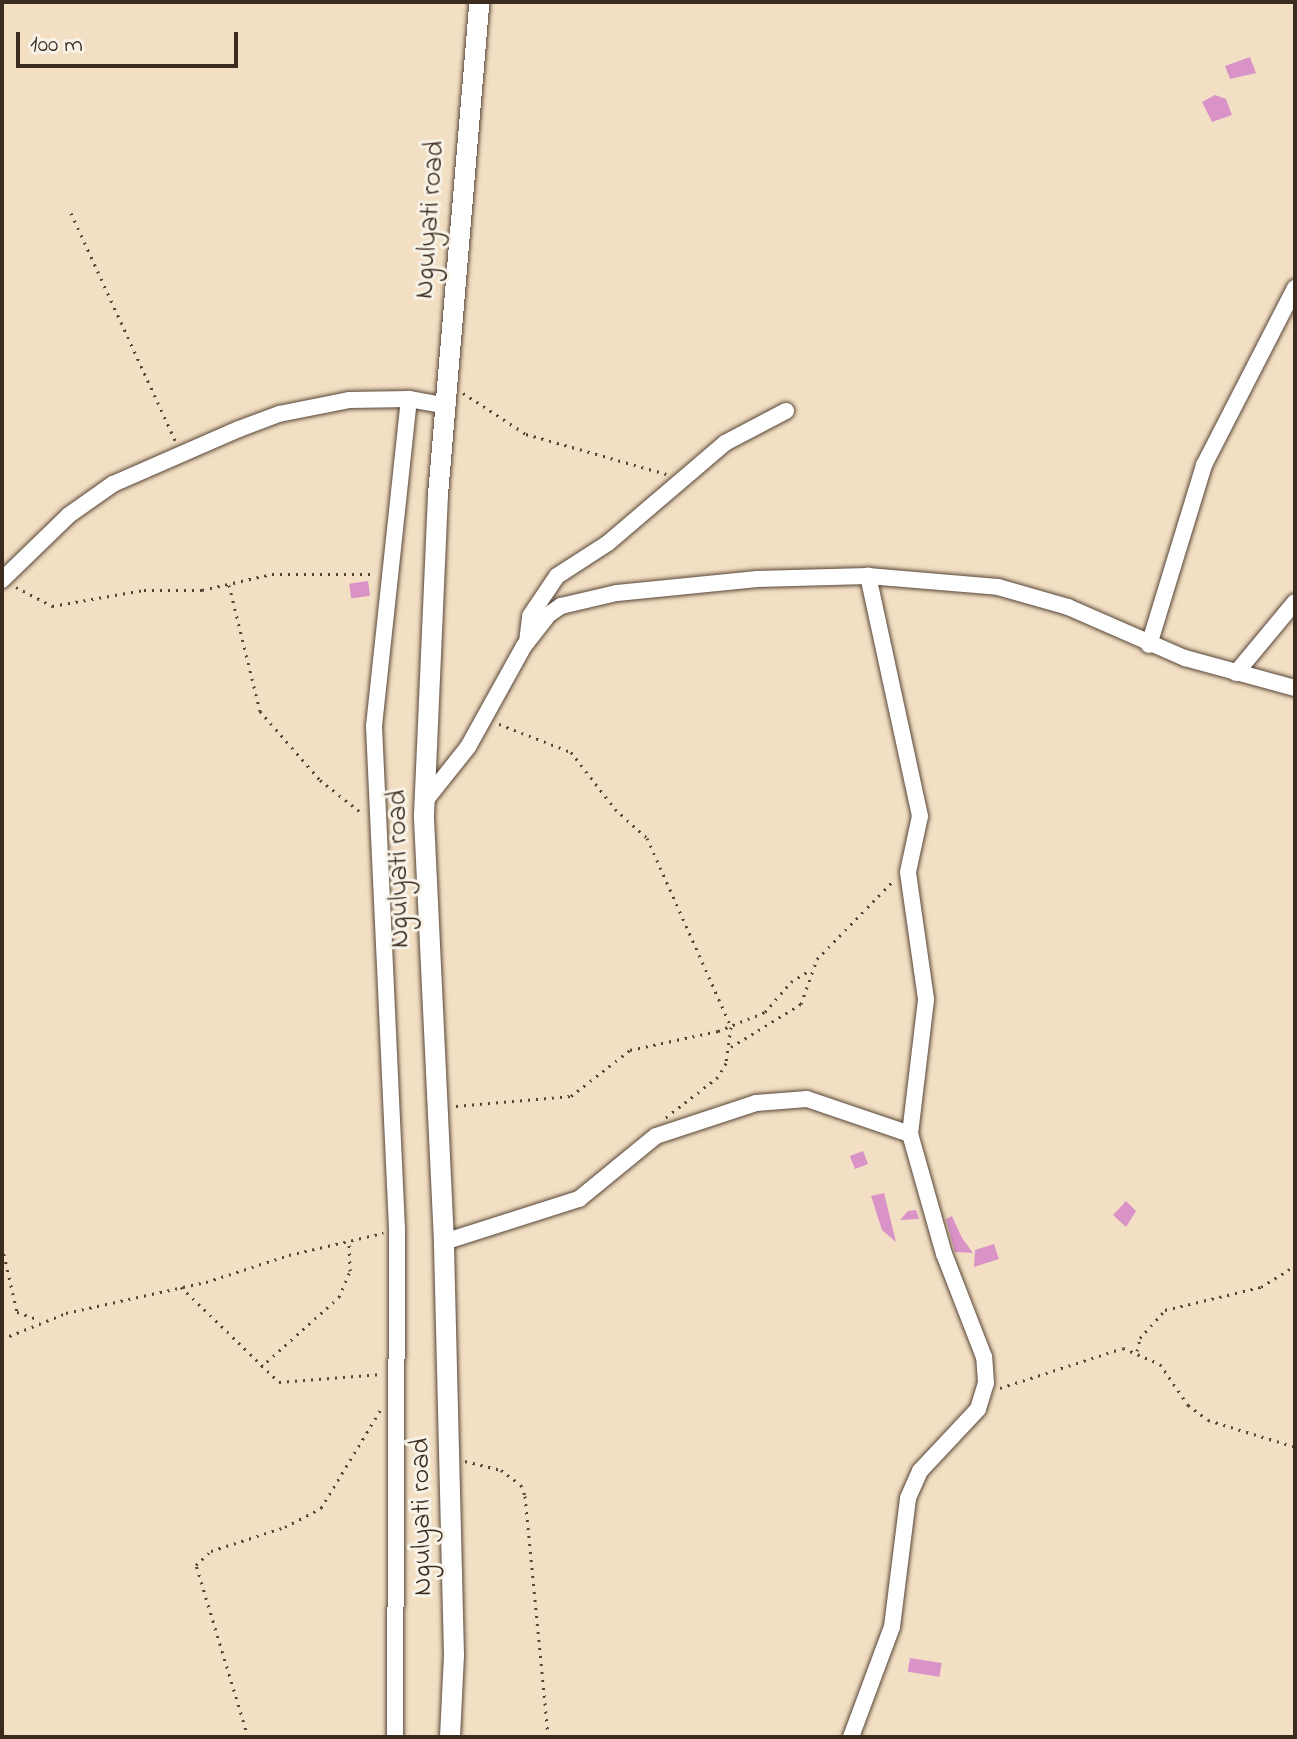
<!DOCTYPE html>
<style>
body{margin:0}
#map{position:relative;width:1297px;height:1739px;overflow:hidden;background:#f3dfc3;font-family:"Indie Flower",sans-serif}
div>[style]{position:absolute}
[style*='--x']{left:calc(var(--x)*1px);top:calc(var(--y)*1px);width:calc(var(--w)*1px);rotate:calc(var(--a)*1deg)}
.building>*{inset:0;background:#da93c7;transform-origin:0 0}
.path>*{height:3px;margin-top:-1.5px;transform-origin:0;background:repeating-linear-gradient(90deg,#574537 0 2px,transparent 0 8px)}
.roads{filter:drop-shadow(0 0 2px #574537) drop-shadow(0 0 2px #574537)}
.minor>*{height:16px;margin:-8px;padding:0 8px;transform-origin:8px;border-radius:8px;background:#fff}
.major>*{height:20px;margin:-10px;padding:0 10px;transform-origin:10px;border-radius:10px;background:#fff}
span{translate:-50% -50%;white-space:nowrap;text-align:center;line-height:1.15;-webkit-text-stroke:6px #f7f3e8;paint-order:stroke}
.street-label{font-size:28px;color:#3b2a1e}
.frame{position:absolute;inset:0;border:4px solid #3b2a1e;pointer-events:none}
.scale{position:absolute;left:16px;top:32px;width:222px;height:36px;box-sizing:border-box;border:4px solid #3b2a1e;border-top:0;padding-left:10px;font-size:24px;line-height:28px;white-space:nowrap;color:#3b2a1e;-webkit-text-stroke:6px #f7f3e8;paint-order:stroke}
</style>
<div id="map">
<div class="building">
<div style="clip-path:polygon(1250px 57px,1256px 73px,1230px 79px,1225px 66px)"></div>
<div style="clip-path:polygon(1215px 95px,1226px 99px,1232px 115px,1212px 122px,1202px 102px)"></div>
<div style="left:368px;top:581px;width:15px;height:19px;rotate:82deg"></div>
<div style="left:863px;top:1151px;width:14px;height:14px;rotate:69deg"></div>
<div style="clip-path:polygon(884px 1193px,896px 1242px,882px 1230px,871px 1196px)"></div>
<div style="clip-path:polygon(1126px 1201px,1136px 1211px,1126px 1227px,1113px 1215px)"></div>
<div style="clip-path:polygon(916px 1210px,919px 1219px,900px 1220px,908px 1211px)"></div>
<div style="clip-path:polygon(952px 1216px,962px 1238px,973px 1253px,955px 1252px,946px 1219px)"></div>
<div style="clip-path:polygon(994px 1244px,999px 1259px,974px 1267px,975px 1250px)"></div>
<div style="left:910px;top:1658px;width:32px;height:14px;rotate:9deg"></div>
</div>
<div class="path">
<div style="--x:71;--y:213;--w:250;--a:65.4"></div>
<div style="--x:463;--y:393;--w:75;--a:33.1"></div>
<div style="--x:526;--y:434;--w:146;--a:15.9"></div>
<div style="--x:229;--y:585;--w:130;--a:76.2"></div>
<div style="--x:260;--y:711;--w:91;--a:49"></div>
<div style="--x:320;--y:780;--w:55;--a:38.3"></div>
<div style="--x:16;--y:587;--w:41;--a:27.8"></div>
<div style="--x:52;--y:606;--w:93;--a:-9.9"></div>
<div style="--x:144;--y:590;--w:58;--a:0"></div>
<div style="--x:202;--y:590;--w:72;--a:-12.9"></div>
<div style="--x:272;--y:574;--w:103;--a:0"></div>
<div style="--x:499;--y:724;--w:77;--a:21.3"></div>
<div style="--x:571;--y:752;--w:72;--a:52.3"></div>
<div style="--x:615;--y:809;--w:43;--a:42.2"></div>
<div style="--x:647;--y:838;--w:207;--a:66"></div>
<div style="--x:731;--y:1027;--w:36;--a:98"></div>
<div style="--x:726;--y:1063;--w:16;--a:120"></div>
<div style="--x:718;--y:1077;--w:67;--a:142.3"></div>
<div style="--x:731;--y:1047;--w:82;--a:-31.6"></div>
<div style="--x:801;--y:1004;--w:48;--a:-70.4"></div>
<div style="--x:817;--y:959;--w:110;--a:-45.7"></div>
<div style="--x:456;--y:1106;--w:115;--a:-5"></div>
<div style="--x:571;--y:1096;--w:75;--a:-37.9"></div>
<div style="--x:630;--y:1050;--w:90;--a:-12.2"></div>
<div style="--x:718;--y:1031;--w:51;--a:-22"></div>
<div style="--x:765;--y:1012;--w:40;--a:-49"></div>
<div style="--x:791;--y:982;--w:22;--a:-32"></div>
<div style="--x:2;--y:1246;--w:68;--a:77.2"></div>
<div style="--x:17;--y:1312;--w:24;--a:19"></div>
<div style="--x:181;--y:1287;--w:136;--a:44.1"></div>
<div style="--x:279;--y:1382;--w:103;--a:-4.4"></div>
<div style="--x:2;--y:1339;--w:69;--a:-22.1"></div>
<div style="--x:66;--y:1313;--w:143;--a:-12.5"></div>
<div style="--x:206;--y:1282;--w:87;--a:-18"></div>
<div style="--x:289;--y:1255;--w:97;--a:-13.2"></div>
<div style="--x:1137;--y:1351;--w:13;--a:-77"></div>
<div style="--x:1140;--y:1338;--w:38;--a:-48"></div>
<div style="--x:1165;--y:1310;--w:99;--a:-13.5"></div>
<div style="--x:1261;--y:1287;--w:40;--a:-32"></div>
<div style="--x:261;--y:1367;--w:105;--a:-41.9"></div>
<div style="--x:339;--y:1297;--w:28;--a:-67"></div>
<div style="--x:350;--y:1271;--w:30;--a:-92"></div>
<div style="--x:1000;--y:1388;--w:129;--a:-18"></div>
<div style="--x:1123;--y:1348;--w:40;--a:23.4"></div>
<div style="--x:1160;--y:1364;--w:50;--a:55.7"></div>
<div style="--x:1188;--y:1405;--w:25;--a:37"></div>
<div style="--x:1208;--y:1420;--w:91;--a:17.2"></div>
<div style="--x:465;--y:1461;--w:37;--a:14"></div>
<div style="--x:501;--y:1470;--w:25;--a:37"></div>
<div style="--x:521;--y:1485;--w:12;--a:70"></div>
<div style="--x:525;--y:1496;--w:242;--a:84.5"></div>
<div style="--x:248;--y:1737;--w:180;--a:-106.8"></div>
<div style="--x:196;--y:1565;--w:21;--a:-43"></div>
<div style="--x:211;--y:1551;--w:78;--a:-18"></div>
<div style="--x:285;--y:1527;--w:41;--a:-27.8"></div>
<div style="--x:321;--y:1508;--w:116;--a:-58.8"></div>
</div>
<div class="roads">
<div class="minor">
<div style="--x:2;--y:580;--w:93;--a:-44.1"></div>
<div style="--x:69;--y:515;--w:54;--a:-35.2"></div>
<div style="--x:113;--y:484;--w:137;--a:-23.6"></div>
<div style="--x:239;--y:429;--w:43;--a:-20.6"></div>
<div style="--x:279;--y:414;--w:71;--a:-11.3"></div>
<div style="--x:349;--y:400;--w:60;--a:-1"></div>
<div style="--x:409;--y:399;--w:39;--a:10"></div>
<div style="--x:527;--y:642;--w:26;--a:-83"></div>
<div style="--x:530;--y:616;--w:48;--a:-56"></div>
<div style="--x:557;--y:576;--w:61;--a:-32.9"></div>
<div style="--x:608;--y:543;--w:154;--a:-40.5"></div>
<div style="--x:725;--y:443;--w:69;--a:-27.7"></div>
<div style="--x:1149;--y:645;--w:188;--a:-73"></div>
<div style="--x:1204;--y:465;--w:199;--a:-62.8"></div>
<div style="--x:1236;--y:673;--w:92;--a:-50.3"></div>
<div style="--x:425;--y:801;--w:69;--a:-51.5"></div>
<div style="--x:468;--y:747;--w:115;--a:-61"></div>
<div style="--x:524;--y:646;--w:39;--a:-52"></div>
<div style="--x:548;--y:615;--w:16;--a:-35"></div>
<div style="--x:561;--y:606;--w:57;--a:-13.1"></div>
<div style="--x:617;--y:593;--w:141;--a:-5.7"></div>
<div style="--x:757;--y:579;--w:111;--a:-1.5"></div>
<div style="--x:868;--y:576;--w:130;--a:4.8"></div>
<div style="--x:998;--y:587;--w:73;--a:15.9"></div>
<div style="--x:1068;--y:607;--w:128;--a:23.6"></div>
<div style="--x:1185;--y:658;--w:114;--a:15.3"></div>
<div style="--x:444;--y:1242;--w:142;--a:-17.7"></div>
<div style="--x:579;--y:1199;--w:99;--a:-39.3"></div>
<div style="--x:656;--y:1136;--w:105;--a:-18.3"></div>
<div style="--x:756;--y:1103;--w:51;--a:-4.5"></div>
<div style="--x:807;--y:1099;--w:109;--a:18.8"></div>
<div style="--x:395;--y:1737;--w:508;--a:-89.77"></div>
<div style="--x:397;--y:1229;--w:504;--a:-92.62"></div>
<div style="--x:374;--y:726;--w:329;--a:-83.9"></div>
<div style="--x:851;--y:1737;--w:117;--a:-69.6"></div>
<div style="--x:892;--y:1627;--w:130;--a:-82.9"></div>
<div style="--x:908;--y:1498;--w:30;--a:-66"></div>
<div style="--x:920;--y:1471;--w:85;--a:-46.9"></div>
<div style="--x:978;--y:1409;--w:27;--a:-73"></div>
<div style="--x:986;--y:1383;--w:26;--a:-94"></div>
<div style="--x:984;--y:1357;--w:110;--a:-111.2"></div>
<div style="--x:944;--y:1254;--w:125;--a:-105.8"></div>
<div style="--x:910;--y:1134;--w:136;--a:-83.2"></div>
<div style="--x:926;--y:999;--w:128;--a:-98.1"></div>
<div style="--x:908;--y:872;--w:57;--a:-77.9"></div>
<div style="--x:920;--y:816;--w:246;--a:-102.2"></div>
</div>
<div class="major">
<div style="--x:450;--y:1737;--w:82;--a:-87.2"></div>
<div style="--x:454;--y:1655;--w:413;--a:-91.4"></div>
<div style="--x:444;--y:1242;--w:427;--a:-92.7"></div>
<div style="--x:424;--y:815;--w:320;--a:-87.5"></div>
<div style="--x:438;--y:495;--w:495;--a:-85.2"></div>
</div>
</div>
<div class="street-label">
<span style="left:431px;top:220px;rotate:-86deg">Ngulyati road</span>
<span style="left:400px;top:869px;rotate:-91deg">Ngulyati road</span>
<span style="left:423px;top:1517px;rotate:-91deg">Ngulyati road</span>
</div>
<div class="frame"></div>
<div class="scale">100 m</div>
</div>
